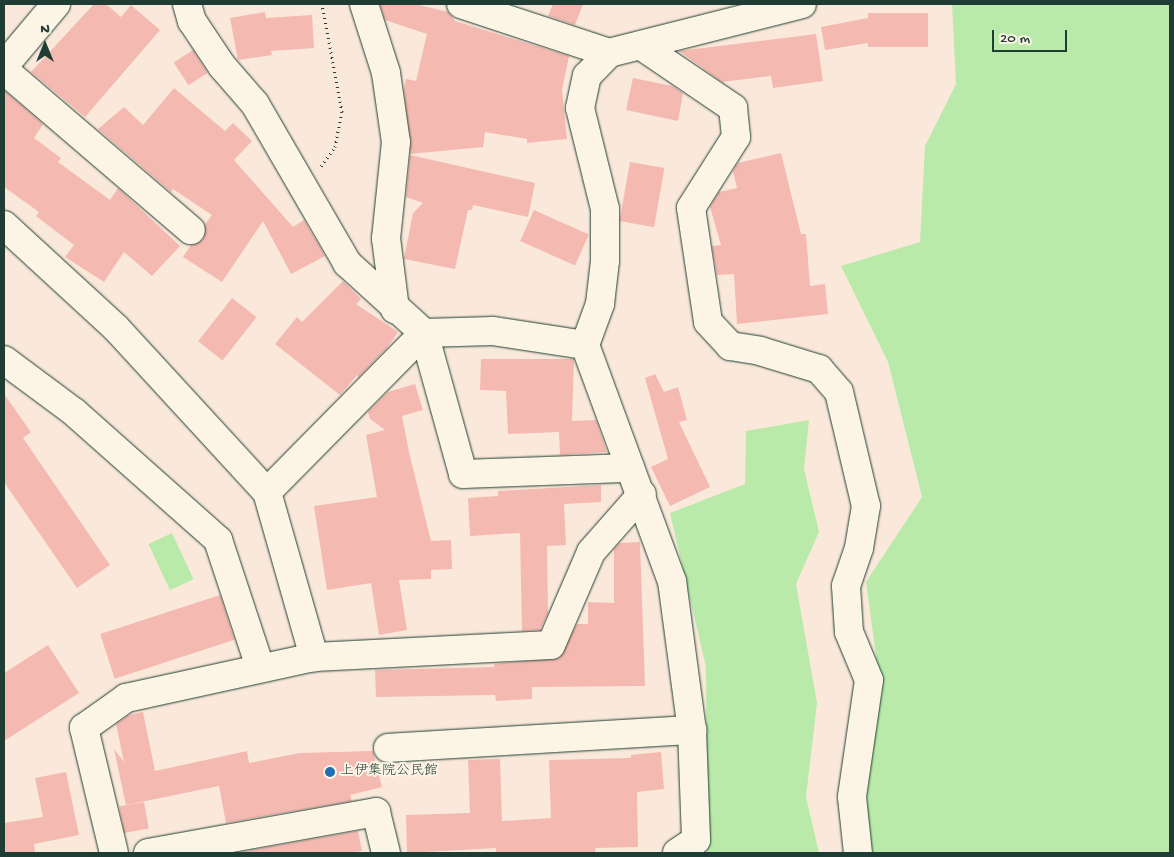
<!DOCTYPE html>
<meta charset="utf-8">
<style>
body{margin:0}
#map{position:relative;width:1174px;height:857px;overflow:hidden;background:#fae9db;font-family:"Gochi Hand","Klee One",sans-serif}
div>[style]{position:absolute}
[style*='--x']{left:calc(var(--x)*1px);top:calc(var(--y)*1px);width:calc(var(--w)*1px);rotate:calc(var(--a)*1deg)}
.green>*{inset:0;background:#baeaa9;transform-origin:0 0}
.building>*{inset:0;background:#f4b9b1;transform-origin:0 0}
.path>*{height:3px;margin-top:-1.5px;transform-origin:0;background:repeating-linear-gradient(90deg,#1f3d34 0 1px,transparent 0 5px)}
.roads{filter:drop-shadow(0 0 1px #1f3d34) drop-shadow(0 0 1px #1f3d34)}
.minor>*{height:28px;margin:-14px;padding:0 14px;transform-origin:14px;border-radius:14px;background:#fcf5e5}
.dots>*{width:14px;height:14px;translate:-50% -50%;box-sizing:border-box;border:2px solid #fcf5e5;border-radius:50%}
span{translate:-50% -50%;white-space:nowrap;text-align:center;line-height:1.15;-webkit-text-stroke:4px #fcf5e5;paint-order:stroke}
.poi-label{font-size:14px;color:#1f3d34}
.left{translate:0 -50%;text-align:left}
.frame{position:absolute;inset:0;border:5px solid #1f3d34;pointer-events:none}
.north{position:absolute;left:20px;top:20px;width:50px;height:50px;-webkit-text-stroke:4px #fcf5e5;paint-order:stroke;rotate:0deg;font-size:14px;font-weight:700;line-height:20px;text-align:center;color:#1f3d34}
.north::after{content:'';display:block;margin:auto;width:18px;height:22px;background:#1f3d34;clip-path:polygon(50% 0,100% 100%,50% 72%,0 100%)}
.scale{position:absolute;left:992px;top:30px;width:75px;height:22px;box-sizing:border-box;border:2px solid #1f3d34;border-top:0;padding-left:6px;font-size:15px;line-height:18px;white-space:nowrap;color:#1f3d34;-webkit-text-stroke:4px #fcf5e5;paint-order:stroke}
</style>
<div id="map">
<div class="green">
<div style="clip-path:polygon(952px 4px,1170px 4px,1170px 853px,866px 853px,868px 751px,881px 692px,866px 582px,922px 497px,888px 362px,841px 266px,920px 242px,925px 146px,956px 84px)"></div>
<div style="clip-path:polygon(809px 420px,804px 469px,819px 532px,796px 584px,817px 703px,806px 797px,819px 853px,704px 853px,707px 852px,706px 667px,670px 513px,745px 484px,746px 431px)"></div>
<div style="left:172px;top:533px;width:51px;height:26px;rotate:65deg"></div>
</div>
<div class="building">
<div style="clip-path:polygon(94px 4px,106px 4px,121px 17px,131px 5px,160px 30px,85px 117px,31px 72px)"></div>
<div style="clip-path:polygon(380px 4px,415px 4px,448px 12px,455px 21px,569px 56px,562px 90px,567px 139px,527px 143px,527px 139px,485px 132px,483px 147px,410px 154px,404px 89px,406px 79px,416px 81px,427px 34px,385px 20px)"></div>
<div style="clip-path:polygon(553px 4px,583px 4px,575px 25px,548px 16px)"></div>
<div style="clip-path:polygon(265px 12px,266px 18px,312px 15px,314px 48px,271px 51px,272px 55px,238px 60px,230px 18px)"></div>
<div style="clip-path:polygon(868px 13px,928px 13px,928px 47px,868px 47px,868px 43px,825px 50px,821px 27px,868px 18px)"></div>
<div style="clip-path:polygon(816px 34px,823px 81px,773px 88px,771px 76px,722px 82px,679px 51px)"></div>
<div style="left:193px;top:50px;width:27px;height:23px;rotate:57deg"></div>
<div style="clip-path:polygon(633px 78px,672px 86px,683px 93px,678px 121px,626px 110px)"></div>
<div style="clip-path:polygon(174px 88px,225px 131px,233px 123px,252px 141px,234px 160px,293px 227px,304px 220px,325px 256px,291px 274px,263px 221px,222px 282px,183px 257px,191px 245px,203px 240px,205px 224px,212px 215px,173px 189px,171px 192px,98px 129px,124px 107px,143px 125px)"></div>
<div style="clip-path:polygon(4px 90px,43px 124px,34px 138px,61px 158px,58px 162px,110px 200px,118px 188px,180px 246px,152px 276px,124px 252px,104px 282px,65px 257px,74px 245px,36px 216px,39px 212px,4px 187px)"></div>
<div style="clip-path:polygon(781px 153px,801px 234px,806px 234px,810px 286px,825px 284px,828px 314px,737px 324px,734px 274px,717px 275px,712px 246px,721px 245px,710px 207px,719px 192px,737px 188px,733px 171px,738px 163px)"></div>
<div style="clip-path:polygon(410px 155px,535px 183px,528px 217px,473px 205px,472px 210px,468px 210px,455px 269px,404px 259px,413px 213px,423px 203px,406px 197px)"></div>
<div style="left:630px;top:162px;width:35px;height:60px;rotate:10deg"></div>
<div style="left:534px;top:210px;width:60px;height:34px;rotate:24deg"></div>
<div style="clip-path:polygon(343px 281px,361px 299px,356px 304px,398px 332px,387px 348px,358px 378px,357px 375px,340px 395px,275px 344px,297px 317px,302px 322px)"></div>
<div style="left:232px;top:298px;width:31px;height:55px;rotate:38deg"></div>
<div style="clip-path:polygon(481px 359px,574px 359px,572px 421px,596px 420px,607px 452px,560px 455px,559px 432px,508px 434px,506px 391px,480px 390px)"></div>
<div style="clip-path:polygon(655px 374px,664px 392px,678px 387px,687px 420px,679px 422px,710px 487px,670px 506px,651px 467px,668px 459px,645px 378px)"></div>
<div style="clip-path:polygon(415px 384px,423px 410px,402px 416px,409px 452px,431px 541px,451px 540px,452px 569px,431px 570px,431px 579px,399px 580px,407px 630px,379px 635px,371px 583px,327px 590px,314px 506px,377px 497px,366px 435px,385px 430px,370px 419px,368px 412px,388px 392px)"></div>
<div style="clip-path:polygon(4px 394px,31px 432px,23px 438px,110px 565px,77px 588px,4px 482px)"></div>
<div style="clip-path:polygon(601px 485px,601px 502px,564px 504px,566px 545px,547px 546px,548px 613px,540px 630px,522px 631px,520px 533px,470px 536px,468px 498px,498px 496px,498px 491px)"></div>
<div style="clip-path:polygon(640px 542px,645px 686px,532px 687px,532px 699px,496px 701px,495px 695px,376px 697px,375px 670px,494px 667px,494px 664px,559px 658px,577px 624px,588px 624px,588px 602px,614px 603px,614px 549px,620px 543px)"></div>
<div style="left:220px;top:595px;width:47px;height:126px;rotate:72deg"></div>
<div style="clip-path:polygon(48px 645px,79px 693px,4px 741px,4px 673px)"></div>
<div style="clip-path:polygon(143px 712px,155px 771px,247px 751px,249px 763px,300px 753px,373px 751px,382px 787px,350px 795px,352px 801px,226px 823px,219px 786px,126px 805px,114px 749px,124px 762px,116px 724px,129px 715px)"></div>
<div style="clip-path:polygon(661px 752px,664px 789px,637px 792px,638px 847px,595px 848px,596px 853px,496px 853px,496px 848px,407px 853px,406px 815px,470px 813px,468px 760px,500px 759px,502px 821px,551px 818px,549px 760px,631px 758px,631px 755px)"></div>
<div style="clip-path:polygon(66px 772px,79px 835px,34px 844px,35px 853px,4px 853px,4px 823px,43px 817px,35px 778px)"></div>
<div style="left:144px;top:802px;width:27px;height:25px;rotate:80deg"></div>
<div style="clip-path:polygon(358px 831px,362px 851px,348px 853px,235px 853px)"></div>
</div>
<div class="path">
<div style="--x:321;--y:166;--w:24;--a:-54"></div>
<div style="--x:335;--y:147;--w:36;--a:-79"></div>
<div style="--x:342;--y:112;--w:110;--a:-100.5"></div>
</div>
<div class="roads">
<div class="minor">
<div style="--x:187;--y:4;--w:18;--a:74"></div>
<div style="--x:192;--y:21;--w:54;--a:56.3"></div>
<div style="--x:222;--y:66;--w:50;--a:49"></div>
<div style="--x:255;--y:104;--w:184;--a:59.9"></div>
<div style="--x:347;--y:263;--w:104;--a:42.3"></div>
<div style="--x:424;--y:333;--w:146;--a:74.5"></div>
<div style="--x:463;--y:474;--w:167;--a:-2.1"></div>
<div style="--x:364;--y:4;--w:72;--a:72.3"></div>
<div style="--x:386;--y:73;--w:70;--a:81.8"></div>
<div style="--x:396;--y:142;--w:97;--a:95.9"></div>
<div style="--x:386;--y:238;--w:72;--a:82.8"></div>
<div style="--x:461;--y:4;--w:156;--a:18.3"></div>
<div style="--x:643;--y:47;--w:109;--a:34.1"></div>
<div style="--x:733;--y:108;--w:29;--a:84"></div>
<div style="--x:736;--y:137;--w:84;--a:122.4"></div>
<div style="--x:691;--y:208;--w:115;--a:81.5"></div>
<div style="--x:708;--y:322;--w:33;--a:47"></div>
<div style="--x:730;--y:346;--w:30;--a:9"></div>
<div style="--x:760;--y:351;--w:62;--a:17"></div>
<div style="--x:819;--y:369;--w:30;--a:49"></div>
<div style="--x:839;--y:392;--w:117;--a:76.7"></div>
<div style="--x:866;--y:506;--w:43;--a:99.5"></div>
<div style="--x:859;--y:548;--w:40;--a:108.9"></div>
<div style="--x:846;--y:586;--w:46;--a:86.3"></div>
<div style="--x:849;--y:632;--w:52;--a:67.4"></div>
<div style="--x:869;--y:680;--w:118;--a:98.3"></div>
<div style="--x:852;--y:797;--w:56;--a:83.9"></div>
<div style="--x:4;--y:66;--w:81;--a:-50"></div>
<div style="--x:4;--y:70;--w:246;--a:40.6"></div>
<div style="--x:4;--y:225;--w:152;--a:42.6"></div>
<div style="--x:116;--y:328;--w:223;--a:47.4"></div>
<div style="--x:267;--y:492;--w:172;--a:74.1"></div>
<div style="--x:585;--y:345;--w:44;--a:-69.9"></div>
<div style="--x:600;--y:304;--w:43;--a:-83.4"></div>
<div style="--x:605;--y:261;--w:52;--a:-90"></div>
<div style="--x:605;--y:209;--w:104;--a:-103.9"></div>
<div style="--x:580;--y:108;--w:33;--a:-78"></div>
<div style="--x:587;--y:76;--w:32;--a:-46"></div>
<div style="--x:609;--y:53;--w:199;--a:-14.2"></div>
<div style="--x:4;--y:360;--w:87;--a:36.6"></div>
<div style="--x:74;--y:412;--w:193;--a:41.6"></div>
<div style="--x:218;--y:540;--w:134;--a:71.7"></div>
<div style="--x:267;--y:492;--w:223;--a:-45.4"></div>
<div style="--x:424;--y:333;--w:69;--a:-1.7"></div>
<div style="--x:493;--y:331;--w:93;--a:8.7"></div>
<div style="--x:585;--y:345;--w:252;--a:69.8"></div>
<div style="--x:672;--y:581;--w:150;--a:82.4"></div>
<div style="--x:692;--y:730;--w:110;--a:87.9"></div>
<div style="--x:696;--y:840;--w:23;--a:146"></div>
<div style="--x:388;--y:748;--w:305;--a:-3.4"></div>
<div style="--x:114;--y:853;--w:129;--a:-103.5"></div>
<div style="--x:84;--y:728;--w:52;--a:-35.5"></div>
<div style="--x:126;--y:698;--w:192;--a:-12.3"></div>
<div style="--x:314;--y:657;--w:237;--a:-2.9"></div>
<div style="--x:551;--y:645;--w:101;--a:-66.7"></div>
<div style="--x:591;--y:552;--w:77;--a:-48.7"></div>
<div style="--x:148;--y:853;--w:232;--a:-10.2"></div>
<div style="--x:376;--y:812;--w:42;--a:76.3"></div>
</div>
</div>
<div class="dots">
<div style="left:330px;top:772px;background:#1f6fb2"></div>
</div>
<div class="poi-label">
<span class="left" style="left:340px;top:772px">上伊集院公民館</span>
</div>
<div class="frame"></div>
<div class="north">N</div>
<div class="scale">20 m</div>
</div>
